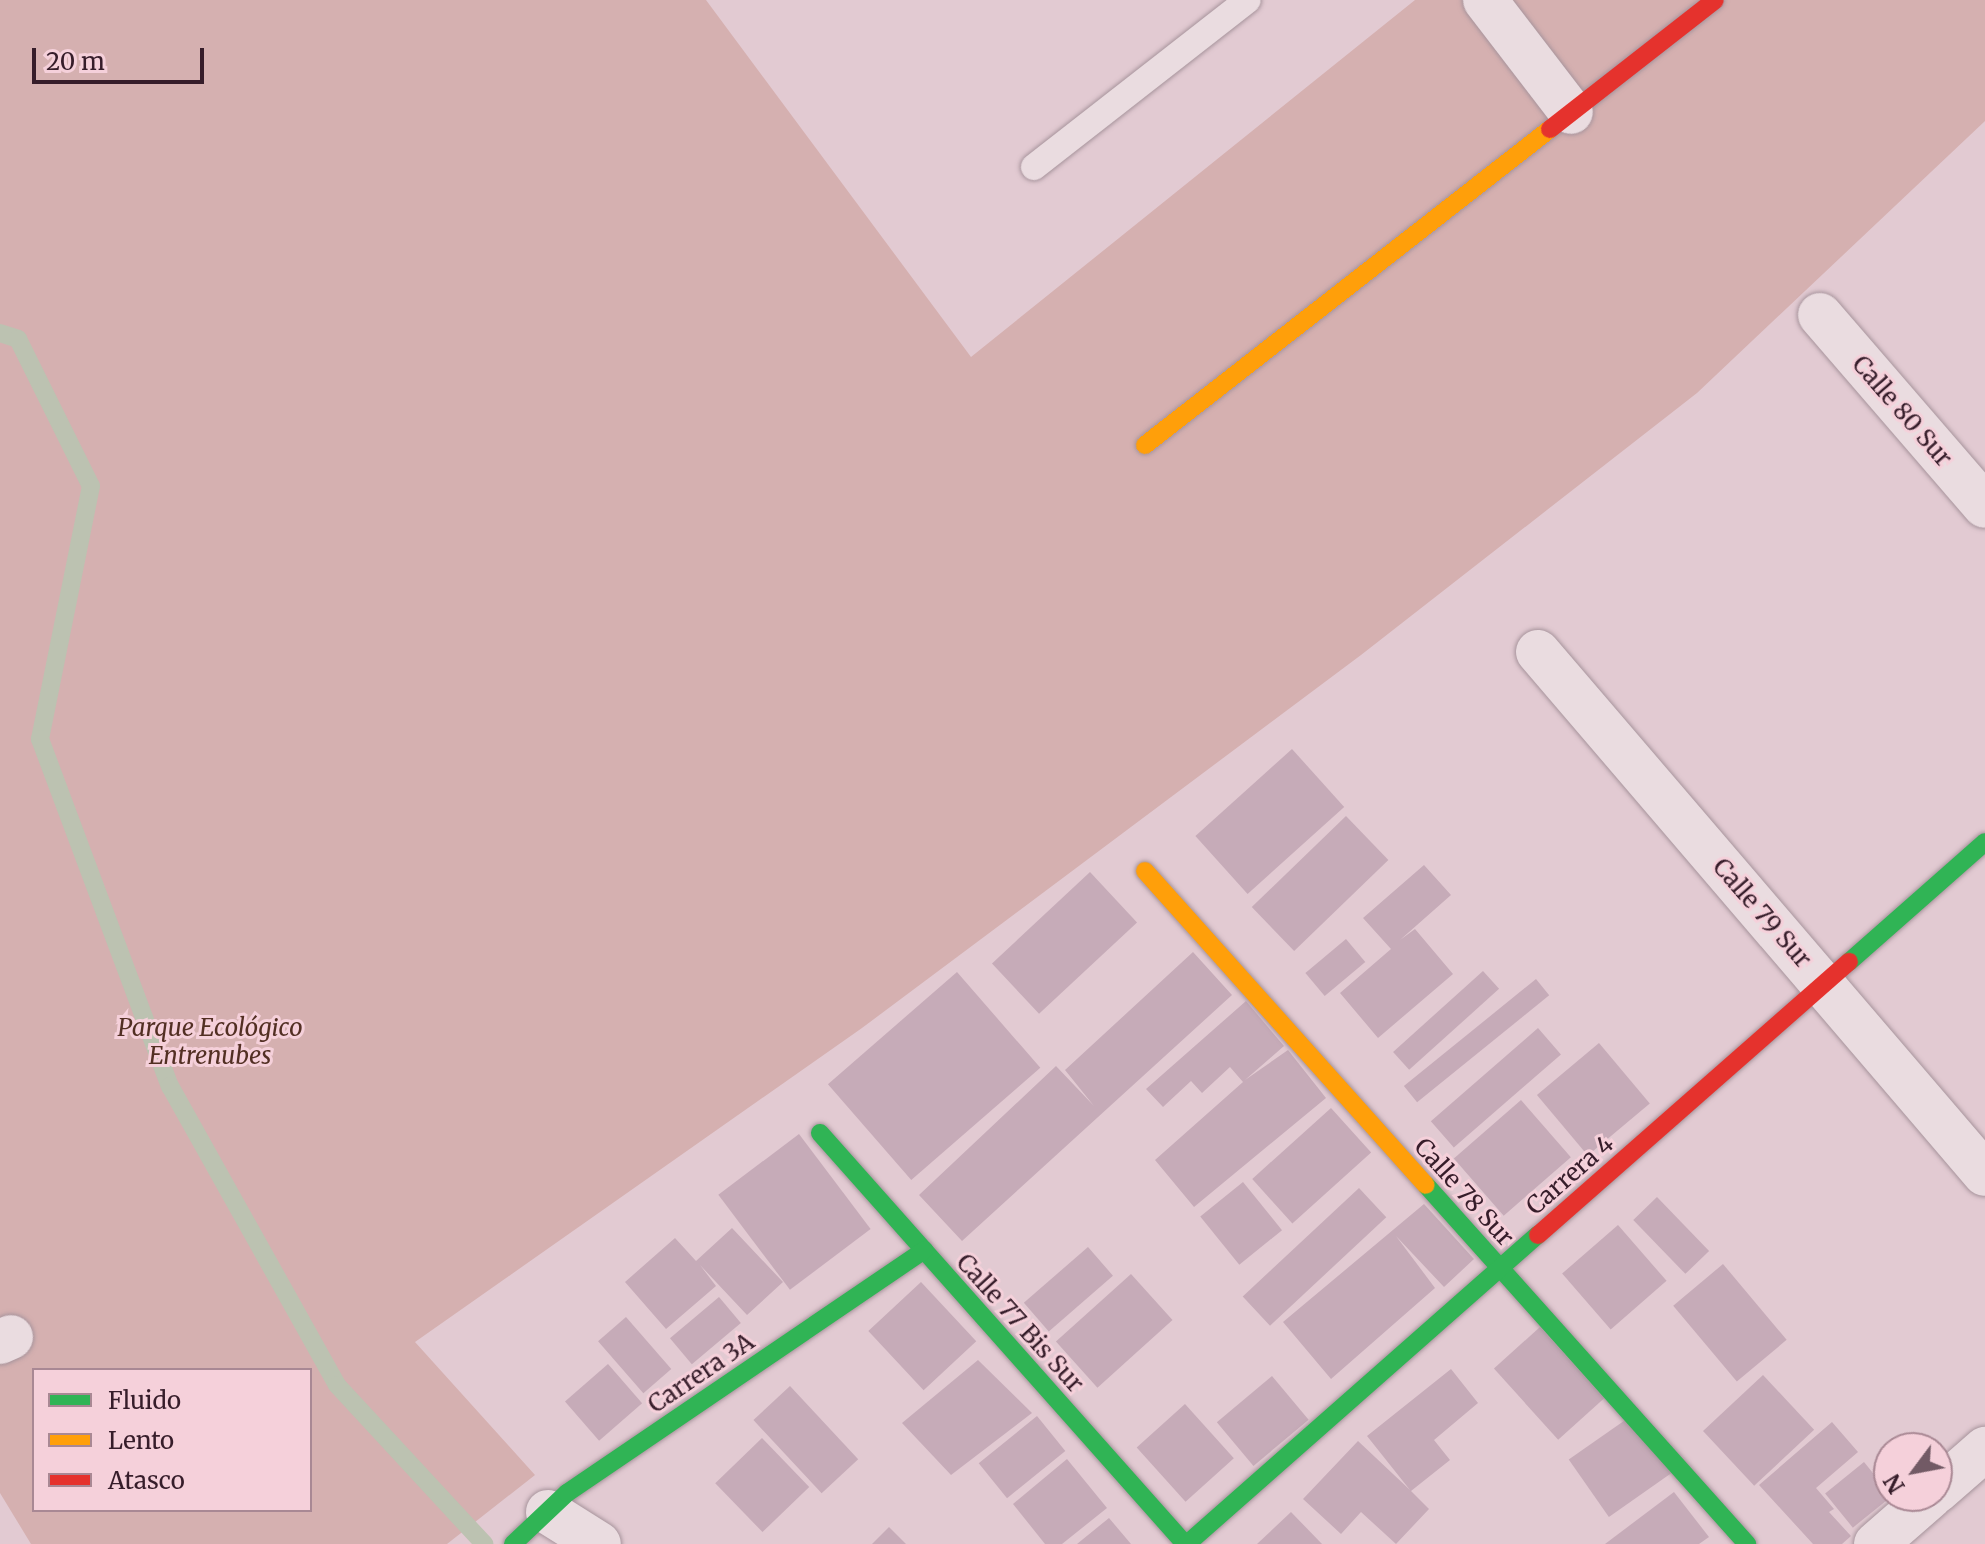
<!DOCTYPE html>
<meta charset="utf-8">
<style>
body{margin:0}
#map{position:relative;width:1985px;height:1544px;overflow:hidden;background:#e2cad2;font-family:Merriweather,serif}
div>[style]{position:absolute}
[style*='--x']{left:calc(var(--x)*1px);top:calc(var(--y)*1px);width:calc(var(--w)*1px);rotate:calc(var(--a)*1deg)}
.green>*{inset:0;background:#d5b0b0}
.stream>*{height:18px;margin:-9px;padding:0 9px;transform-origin:9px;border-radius:9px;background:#bcc2b1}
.building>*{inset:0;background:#c6abb8;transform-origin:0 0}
.roads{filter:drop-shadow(0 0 2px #a7949c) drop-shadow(0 0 2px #a7949c)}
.lane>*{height:26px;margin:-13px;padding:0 13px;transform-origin:13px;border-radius:13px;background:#eadce0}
.street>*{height:44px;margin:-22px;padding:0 22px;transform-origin:22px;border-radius:22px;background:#eadce0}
.fast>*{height:18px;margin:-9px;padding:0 9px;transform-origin:9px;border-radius:9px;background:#30b455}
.slow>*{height:18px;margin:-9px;padding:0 9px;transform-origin:9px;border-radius:9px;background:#ff9f0a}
.jam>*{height:18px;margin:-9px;padding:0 9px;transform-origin:9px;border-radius:9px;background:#e5322d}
span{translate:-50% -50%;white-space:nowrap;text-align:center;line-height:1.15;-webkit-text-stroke:6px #f5d0da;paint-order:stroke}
.street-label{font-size:24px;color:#361d2a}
.park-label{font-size:24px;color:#522f23;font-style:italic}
.legend{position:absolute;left:32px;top:1368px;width:280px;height:144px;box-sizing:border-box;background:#f5d0da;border:2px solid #a98894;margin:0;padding:10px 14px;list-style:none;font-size:24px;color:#361d2a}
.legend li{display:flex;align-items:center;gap:16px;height:40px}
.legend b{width:40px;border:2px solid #a98894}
.north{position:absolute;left:1873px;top:1432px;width:80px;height:80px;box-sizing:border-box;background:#f5d0da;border:2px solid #a98894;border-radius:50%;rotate:238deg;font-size:22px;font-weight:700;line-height:32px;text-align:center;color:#361d2a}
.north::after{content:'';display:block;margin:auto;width:28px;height:36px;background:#725a65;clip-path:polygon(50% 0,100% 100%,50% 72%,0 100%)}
.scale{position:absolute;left:32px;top:48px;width:172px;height:36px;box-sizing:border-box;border:4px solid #361d2a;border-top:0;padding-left:10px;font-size:24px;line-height:28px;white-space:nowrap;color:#361d2a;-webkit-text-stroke:6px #f5d0da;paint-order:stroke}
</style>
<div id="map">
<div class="green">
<div style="clip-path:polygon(evenodd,0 0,706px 0,971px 357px,1415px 0,1985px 0,1985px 121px,1697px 393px,1361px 655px,862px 1028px,415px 1342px,535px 1475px,447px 1544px,31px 1544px,0 1493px,0 0,34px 1370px,310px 1370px,310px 1510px,34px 1510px,34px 1370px)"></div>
</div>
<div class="stream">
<div style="--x:0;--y:333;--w:19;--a:18"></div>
<div style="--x:18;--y:339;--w:164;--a:63.6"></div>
<div style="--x:91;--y:486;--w:258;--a:101.4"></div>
<div style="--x:40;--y:739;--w:371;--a:69.5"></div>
<div style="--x:170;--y:1086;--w:342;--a:60.8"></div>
<div style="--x:337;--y:1385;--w:217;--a:47.2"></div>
</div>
<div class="building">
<div style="left:1292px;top:749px;width:78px;height:130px;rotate:48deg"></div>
<div style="left:1346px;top:816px;width:61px;height:131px;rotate:46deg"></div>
<div style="clip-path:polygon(1424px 865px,1451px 895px,1400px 940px,1415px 929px,1453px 974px,1378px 1038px,1340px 993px,1391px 949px,1363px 918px)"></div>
<div style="left:1090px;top:872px;width:69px;height:134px;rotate:47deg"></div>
<div style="left:1346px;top:939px;width:30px;height:53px;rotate:50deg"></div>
<div style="clip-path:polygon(1193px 952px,1232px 995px,962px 1241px,919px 1195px,1056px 1066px,1094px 1106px,1065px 1070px)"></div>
<div style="left:1483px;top:971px;width:24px;height:121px;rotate:48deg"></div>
<div style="left:957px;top:972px;width:127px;height:171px;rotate:49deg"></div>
<div style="left:1536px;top:979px;width:21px;height:170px;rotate:51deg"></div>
<div style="clip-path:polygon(1246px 1001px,1284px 1046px,1245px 1080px,1288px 1050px,1326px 1098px,1194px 1207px,1155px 1160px,1243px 1082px,1230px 1067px,1202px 1093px,1191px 1081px,1163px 1107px,1146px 1089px)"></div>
<div style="left:1538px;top:1028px;width:35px;height:142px;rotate:49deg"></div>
<div style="left:1599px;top:1043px;width:79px;height:81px;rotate:50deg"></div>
<div style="left:1521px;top:1100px;width:76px;height:89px;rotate:49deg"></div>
<div style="left:1331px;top:1108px;width:60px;height:106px;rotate:48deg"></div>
<div style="left:799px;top:1134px;width:119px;height:101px;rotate:53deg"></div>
<div style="left:1243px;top:1182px;width:62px;height:55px;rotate:51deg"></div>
<div style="left:1359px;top:1188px;width:40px;height:159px;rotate:47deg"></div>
<div style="left:1657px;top:1197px;width:75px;height:33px;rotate:46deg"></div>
<div style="clip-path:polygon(1424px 1204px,1474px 1259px,1444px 1287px,1396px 1236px,1435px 1288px,1331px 1379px,1283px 1322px)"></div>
<div style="left:1618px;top:1225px;width:74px;height:74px;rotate:49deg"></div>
<div style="clip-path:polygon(732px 1228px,783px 1282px,747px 1315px,700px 1265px,716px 1286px,666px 1329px,625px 1282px,675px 1238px,696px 1261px)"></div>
<div style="left:1088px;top:1247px;width:38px;height:85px;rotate:49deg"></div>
<div style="left:1723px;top:1264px;width:99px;height:65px;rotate:50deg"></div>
<div style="left:1131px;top:1274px;width:62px;height:101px;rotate:48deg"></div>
<div style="left:921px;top:1282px;width:81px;height:72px;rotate:47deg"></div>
<div style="left:719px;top:1297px;width:34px;height:64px;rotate:50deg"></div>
<div style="left:626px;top:1317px;width:69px;height:37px;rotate:49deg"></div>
<div style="left:1540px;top:1327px;width:96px;height:62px;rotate:48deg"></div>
<div style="clip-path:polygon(978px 1360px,1032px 1413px,951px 1475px,902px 1423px)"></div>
<div style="left:608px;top:1364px;width:52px;height:57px;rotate:49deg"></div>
<div style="clip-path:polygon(1451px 1369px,1478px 1403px,1434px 1440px,1450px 1460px,1411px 1491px,1429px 1509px,1396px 1544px,1361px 1512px,1341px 1534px,1303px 1499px,1358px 1441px,1410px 1490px,1367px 1436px)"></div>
<div style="left:1763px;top:1375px;width:75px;height:82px;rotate:47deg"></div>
<div style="left:1272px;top:1376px;width:57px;height:72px;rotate:50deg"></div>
<div style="left:790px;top:1386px;width:100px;height:50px;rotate:47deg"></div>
<div style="left:1185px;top:1404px;width:73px;height:65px;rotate:48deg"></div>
<div style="left:1037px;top:1416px;width:45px;height:75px;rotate:51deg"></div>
<div style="left:1631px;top:1416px;width:70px;height:76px;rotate:55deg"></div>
<div style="clip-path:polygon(1832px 1422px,1858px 1452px,1816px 1488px,1834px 1509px,1829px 1512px,1851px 1536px,1842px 1544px,1813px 1544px,1759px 1485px)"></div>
<div style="left:762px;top:1438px;width:68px;height:65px;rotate:46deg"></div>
<div style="clip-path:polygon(1067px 1459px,1107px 1508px,1062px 1544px,1045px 1544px,1013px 1504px)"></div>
<div style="left:1864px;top:1462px;width:44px;height:50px;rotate:51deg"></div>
<div style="clip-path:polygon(1674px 1492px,1709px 1537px,1699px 1544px,1605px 1544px)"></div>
<div style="clip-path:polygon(1291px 1512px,1322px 1544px,1257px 1544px)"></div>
<div style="clip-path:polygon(1109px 1518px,1131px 1544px,1077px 1544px)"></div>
<div style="clip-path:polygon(889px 1527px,906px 1544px,872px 1544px)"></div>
</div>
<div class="roads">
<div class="lane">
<div style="--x:1034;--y:167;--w:271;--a:-38"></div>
</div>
<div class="street">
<div style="--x:1485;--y:0;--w:141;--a:52.5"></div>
<div style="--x:1820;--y:315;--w:252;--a:49.2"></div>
<div style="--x:1538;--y:652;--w:687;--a:49.43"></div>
<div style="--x:0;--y:1342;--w:12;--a:-24"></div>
<div style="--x:1937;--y:1491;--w:64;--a:-41.2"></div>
<div style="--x:548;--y:1512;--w:60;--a:32.1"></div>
<div style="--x:1876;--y:1544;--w:73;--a:-41.1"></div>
</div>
<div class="fast">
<div style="--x:1849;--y:962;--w:181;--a:-41.4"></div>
<div style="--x:820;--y:1133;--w:550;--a:48.39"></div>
<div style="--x:1426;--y:1185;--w:482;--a:48.2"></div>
<div style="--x:513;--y:1544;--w:74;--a:-43.4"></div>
<div style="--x:567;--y:1493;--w:432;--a:-34.2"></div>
<div style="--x:1187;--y:1544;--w:468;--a:-41.4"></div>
</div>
<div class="slow">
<div style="--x:1145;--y:445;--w:514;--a:-37.96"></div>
<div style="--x:1145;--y:871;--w:421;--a:48.2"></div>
</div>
<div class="jam">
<div style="--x:1550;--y:129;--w:209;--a:-38"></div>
<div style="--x:1538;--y:1235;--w:414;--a:-41.3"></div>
</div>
</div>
<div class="street-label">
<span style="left:1902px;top:411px;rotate:49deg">Calle 80 Sur</span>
<span style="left:1762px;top:913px;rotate:49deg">Calle 79 Sur</span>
<span style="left:1570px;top:1175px;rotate:-41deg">Carrera 4</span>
<span style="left:1464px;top:1192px;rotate:48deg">Calle 78 Sur</span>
<span style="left:1020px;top:1323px;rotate:48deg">Calle 77 Bis Sur</span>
<span style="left:701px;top:1373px;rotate:-34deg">Carrera 3A</span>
</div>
<div class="park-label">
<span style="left:210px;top:1042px">Parque Ecológico<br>Entrenubes</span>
</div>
<ul class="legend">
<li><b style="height:10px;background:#30b455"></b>Fluido</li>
<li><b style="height:10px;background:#ff9f0a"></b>Lento</li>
<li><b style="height:10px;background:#e5322d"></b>Atasco</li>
</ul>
<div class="north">N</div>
<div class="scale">20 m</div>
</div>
